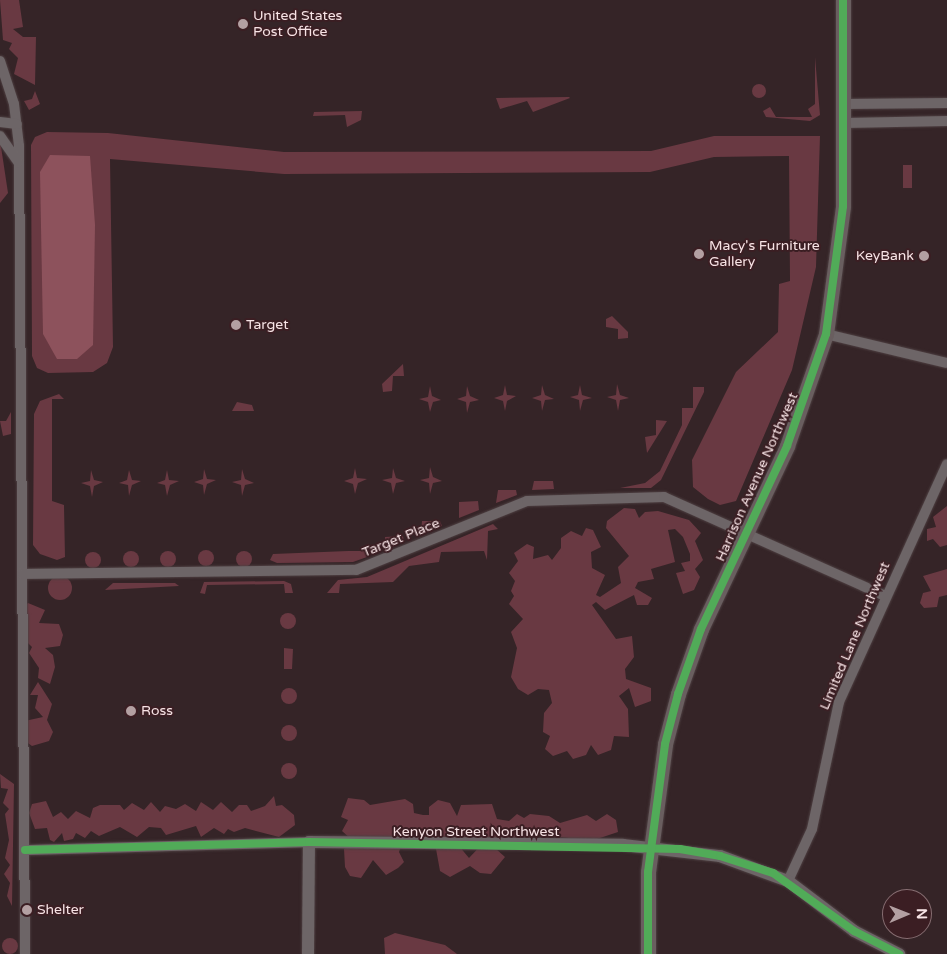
<!DOCTYPE html>
<style>
body{margin:0}
#map{position:relative;width:947px;height:954px;overflow:hidden;background:#352427;font-family:"Varela Round",sans-serif}
div>[style]{position:absolute}
[style*='--x']{left:calc(var(--x)*1px);top:calc(var(--y)*1px);width:calc(var(--w)*1px);rotate:calc(var(--a)*1deg)}
.green>*{inset:0;background:#693942;transform-origin:0 0}
.round{border-radius:50%}
.water>*{inset:0;background:#8d525c}
.roads{filter:drop-shadow(0 0 1px #4e4042) drop-shadow(0 0 1px #4e4042)}
.minor>*{height:10px;margin:-5px;padding:0 5px;transform-origin:5px;border-radius:5px;background:#6d6567}
.tertiary>*{height:12px;margin:-6px;padding:0 6px;transform-origin:6px;border-radius:6px;background:#6d6567}
.secondary>*{height:15px;margin:-7.5px;padding:0 7.5px;transform-origin:7.5px;border-radius:7.5px;background:#695e5f}
.cycleway>*{height:8px;margin:-4px;padding:0 4px;transform-origin:4px;border-radius:4px;background:#51ab58}
.dots>*{width:14px;height:14px;translate:-50% -50%;box-sizing:border-box;border:2px solid #3b1e23;border-radius:50%}
span{translate:-50% -50%;white-space:nowrap;text-align:center;line-height:1.15;-webkit-text-stroke:4px #3b1e23;paint-order:stroke}
.poi-label{font-size:14px;color:#f7e3e5}
.left{translate:0 -50%;text-align:left}
.right{translate:-100% -50%;text-align:right}
.street-label{font-size:14px;color:#f7e3e5}
.north{position:absolute;left:882px;top:889px;width:50px;height:50px;box-sizing:border-box;background:#3b1e23;border:1px solid #866d71;border-radius:50%;rotate:89deg;font-size:14px;font-weight:700;line-height:20px;text-align:center;color:#f7e3e5}
.north::after{content:'';display:block;margin:auto;width:18px;height:22px;background:#b3a0a2;clip-path:polygon(50% 0,100% 100%,50% 72%,0 100%)}
</style>
<div id="map">
<div class="green">
<div style="clip-path:polygon(0 0,19px 0,23px 27px,13px 29px,23px 37px,36px 37px,35px 85px,14px 74px,18px 58px,9px 49px,12px 43px,3px 40px)"></div>
<div style="clip-path:polygon(815px 57px,820px 115px,810px 121px,766px 117px,763px 111px,770px 107px,776px 117px,812px 117px,808px 109px,815px 104px)"></div>
<div class="round" style="left:752px;top:84px;width:14px;height:14px"></div>
<div style="clip-path:polygon(35px 91px,40px 104px,29px 110px,24px 101px,32px 99px)"></div>
<div style="clip-path:polygon(496px 98px,569px 97px,570px 98px,533px 112px,527px 101px,500px 109px)"></div>
<div style="clip-path:polygon(362px 111px,361px 120px,347px 127px,345px 115px,313px 116px,314px 112px)"></div>
<div style="clip-path:polygon(47px 132px,108px 133px,284px 152px,651px 151px,714px 136px,820px 136px,816px 267px,792px 370px,736px 501px,720px 505px,708px 499px,693px 487px,692px 460px,736px 372px,778px 332px,779px 284px,790px 281px,789px 156px,714px 157px,650px 172px,284px 174px,110px 159px,113px 347px,107px 363px,93px 372px,48px 373px,37px 368px,32px 356px,31px 145px,35px 137px)"></div>
<div style="clip-path:polygon(0 140px,8px 193px,0 203px)"></div>
<div style="left:903px;top:165px;width:9px;height:23px"></div>
<div style="clip-path:polygon(612px 316px,628px 332px,628px 338px,618px 339px,618px 329px,606px 327px,606px 319px)"></div>
<div style="clip-path:polygon(403px 364px,404px 376px,393px 376px,392px 391px,383px 392px,382px 384px)"></div>
<div style="clip-path:polygon(617px 384px,620px 395px,629px 398px,620px 400px,618px 411px,616px 400px,607px 397px,616px 395px)"></div>
<div style="clip-path:polygon(505px 385px,507px 395px,516px 396px,507px 401px,505px 411px,503px 401px,494px 398px,503px 395px)"></div>
<div style="clip-path:polygon(542px 385px,545px 395px,554px 399px,545px 400px,542px 411px,541px 401px,532px 398px,541px 395px)"></div>
<div style="clip-path:polygon(580px 385px,582px 395px,592px 398px,583px 400px,580px 411px,579px 400px,570px 397px,578px 395px)"></div>
<div style="clip-path:polygon(430px 386px,432px 396px,441px 400px,433px 402px,430px 412px,428px 402px,419px 399px,428px 397px)"></div>
<div style="clip-path:polygon(467px 386px,470px 396px,479px 400px,470px 402px,467px 413px,466px 402px,457px 399px,466px 396px)"></div>
<div style="clip-path:polygon(693px 387px,704px 387px,704px 392px,661px 480px,651px 488px,620px 488px,645px 483px,660px 471px,682px 425px,682px 408px,693px 408px)"></div>
<div style="clip-path:polygon(59px 394px,64px 399px,52px 399px,52px 501px,64px 505px,65px 557px,57px 560px,40px 554px,33px 545px,34px 414px,40px 401px)"></div>
<div style="clip-path:polygon(237px 402px,252px 405px,254px 411px,232px 411px)"></div>
<div style="clip-path:polygon(11px 412px,11px 434px,3px 436px,0 421px,6px 421px)"></div>
<div style="clip-path:polygon(656px 420px,667px 421px,647px 453px,645px 437px,656px 435px)"></div>
<div style="clip-path:polygon(430px 467px,433px 477px,442px 481px,433px 483px,430px 494px,429px 483px,420px 480px,429px 478px)"></div>
<div style="clip-path:polygon(355px 468px,357px 478px,367px 479px,358px 483px,355px 494px,353px 484px,344px 481px,353px 478px)"></div>
<div style="clip-path:polygon(393px 468px,396px 478px,405px 481px,396px 483px,393px 494px,391px 483px,382px 480px,392px 478px)"></div>
<div style="clip-path:polygon(204px 469px,207px 479px,216px 480px,207px 484px,204px 495px,203px 485px,194px 482px,203px 479px)"></div>
<div style="clip-path:polygon(242px 469px,245px 479px,254px 483px,245px 485px,242px 496px,241px 485px,232px 482px,241px 480px)"></div>
<div style="clip-path:polygon(91px 470px,94px 480px,103px 482px,94px 486px,92px 497px,90px 486px,81px 483px,90px 481px)"></div>
<div style="clip-path:polygon(129px 470px,132px 480px,141px 481px,132px 485px,129px 496px,128px 485px,119px 483px,127px 480px)"></div>
<div style="clip-path:polygon(167px 470px,169px 480px,179px 481px,170px 485px,167px 496px,165px 485px,157px 483px,165px 480px)"></div>
<div style="clip-path:polygon(553px 481px,554px 489px,532px 490px,534px 481px)"></div>
<div style="clip-path:polygon(498px 490px,516px 490px,517px 495px,496px 503px)"></div>
<div style="clip-path:polygon(478px 501px,479px 510px,459px 518px,459px 502px)"></div>
<div style="clip-path:polygon(947px 506px,947px 545px,940px 547px,933px 539px,927px 541px,927px 529px,936px 527px,933px 517px)"></div>
<div style="clip-path:polygon(624px 508px,635px 509px,639px 518px,645px 512px,658px 511px,689px 520px,701px 533px,695px 541px,703px 560px,695px 569px,700px 577px,694px 590px,683px 594px,676px 573px,685px 571px,681px 563px,690px 561px,690px 554px,683px 537px,675px 529px,668px 530px,675px 562px,651px 569px,654px 579px,638px 582px,635px 588px,652px 598px,648px 605px,637px 605px,634px 595px,605px 610px,596px 602px,592px 605px,616px 639px,632px 636px,634px 657px,625px 669px,626px 679px,651px 688px,651px 701px,635px 707px,629px 688px,619px 696px,628px 709px,629px 737px,614px 736px,611px 750px,598px 755px,591px 745px,586px 755px,573px 759px,567px 751px,553px 756px,545px 749px,550px 736px,543px 732px,544px 713px,552px 703px,549px 690px,538px 689px,528px 695px,518px 689px,511px 677px,517px 648px,511px 632px,523px 619px,509px 604px,514px 596px,511px 591px,515px 581px,509px 573px,518px 561px,514px 553px,527px 544px,534px 547px,533px 559px,548px 555px,552px 560px,561px 548px,561px 538px,571px 531px,582px 536px,586px 528px,593px 530px,601px 547px,591px 552px,592px 568px,605px 575px,596px 595px,600px 597px,621px 583px,618px 567px,629px 556px,606px 528px,607px 521px)"></div>
<div style="clip-path:polygon(440px 521px,442px 526px,421px 533px,422px 521px)"></div>
<div style="clip-path:polygon(493px 524px,498px 529px,488px 531px,487px 560px,484px 551px,441px 552px,439px 562px,409px 566px,393px 582px,340px 584px,339px 593px,327px 593px,338px 580px,367px 577px)"></div>
<div style="clip-path:polygon(385px 537px,403px 536px,404px 541px,386px 550px)"></div>
<div class="round" style="left:198px;top:550px;width:16px;height:16px"></div>
<div class="round" style="left:236px;top:551px;width:16px;height:16px"></div>
<div class="round" style="left:123px;top:551px;width:16px;height:16px"></div>
<div style="clip-path:polygon(348px 551px,367px 551px,367px 557px,353px 562px,277px 563px,270px 560px,273px 554px)"></div>
<div class="round" style="left:160px;top:551px;width:16px;height:16px"></div>
<div class="round" style="left:85px;top:552px;width:16px;height:16px"></div>
<div style="clip-path:polygon(947px 569px,947px 595px,939px 597px,937px 607px,924px 608px,920px 603px,923px 593px,931px 591px,923px 576px)"></div>
<div class="round" style="left:48px;top:576px;width:24px;height:24px"></div>
<div style="clip-path:polygon(284px 581px,291px 584px,293px 593px,285px 593px,284px 584px,207px 585px,205px 594px,200px 593px,204px 582px)"></div>
<div style="clip-path:polygon(113px 583px,175px 583px,179px 586px,105px 590px)"></div>
<div style="clip-path:polygon(28px 603px,45px 610px,39px 623px,59px 624px,63px 635px,60px 646px,45px 648px,53px 655px,55px 667px,50px 684px,38px 678px,39px 668px,29px 653px,32px 647px,22px 637px,22px 629px,28px 625px,21px 620px,20px 610px)"></div>
<div class="round" style="left:280px;top:613px;width:16px;height:16px"></div>
<div style="clip-path:polygon(284px 648px,293px 649px,292px 669px,284px 669px)"></div>
<div style="clip-path:polygon(38px 682px,52px 704px,47px 720px,53px 732px,49px 741px,32px 746px,21px 738px,20px 722px,43px 717px,35px 708px,38px 695px,30px 695px)"></div>
<div class="round" style="left:281px;top:688px;width:16px;height:16px"></div>
<div class="round" style="left:281px;top:725px;width:16px;height:16px"></div>
<div class="round" style="left:281px;top:763px;width:16px;height:16px"></div>
<div style="clip-path:polygon(0 774px,14px 784px,12px 906px,7px 896px,10px 883px,4px 874px,10px 865px,5px 858px,9px 840px,5px 814px,9px 809px,3px 803px,8px 789px,1px 788px)"></div>
<div style="clip-path:polygon(274px 796px,276px 806px,282px 805px,294px 815px,295px 825px,279px 837px,245px 828px,234px 832px,228px 829px,224px 834px,214px 828px,201px 837px,196px 826px,166px 835px,161px 828px,149px 827px,137px 837px,120px 827px,99px 836px,91px 831px,85px 838px,76px 833px,73px 839px,64px 841px,62px 833px,54px 842px,50px 840px,47px 828px,35px 829px,29px 813px,32px 804px,46px 801px,53px 817px,61px 812px,68px 819px,76px 811px,90px 818px,93px 808px,100px 805px,120px 805px,124px 810px,132px 803px,144px 810px,151px 802px,160px 812px,165px 806px,176px 809px,185px 804px,196px 811px,201px 802px,213px 810px,221px 802px,232px 812px,239px 805px,247px 805px,251px 811px,265px 806px)"></div>
<div style="clip-path:polygon(348px 798px,364px 800px,370px 805px,405px 799px,413px 804px,414px 813px,423px 815px,429px 815px,429px 807px,438px 800px,450px 803px,457px 816px,461px 805px,492px 804px,497px 819px,509px 821px,517px 814px,524px 818px,530px 814px,549px 816px,560px 823px,587px 815px,596px 821px,607px 814px,616px 820px,618px 832px,594px 840px,543px 836px,463px 840px,446px 836px,442px 849px,454px 840px,469px 858px,486px 840px,505px 857px,491px 874px,480px 873px,470px 866px,450px 877px,440px 871px,434px 838px,418px 836px,403px 840px,399px 852px,404px 862px,398px 868px,386px 875px,373px 860px,361px 878px,350px 876px,345px 867px,344px 849px,352px 840px,342px 831px,348px 820px,341px 817px)"></div>
<div style="clip-path:polygon(395px 933px,445px 945px,457px 954px,385px 954px,384px 938px)"></div>
<div class="round" style="left:2px;top:938px;width:16px;height:16px"></div>
</div>
<div class="water">
<div style="clip-path:polygon(50px 155px,90px 156px,95px 225px,93px 345px,77px 359px,57px 359px,43px 334px,40px 172px)"></div>
</div>
<div class="roads">
<div class="minor">
<div style="--x:0;--y:61;--w:45;--a:72"></div>
<div style="--x:14;--y:104;--w:42;--a:83.2"></div>
<div style="--x:19;--y:146;--w:808;--a:89.57"></div>
<div style="--x:844;--y:104;--w:103;--a:-0.6"></div>
<div style="--x:0;--y:122;--w:17;--a:7"></div>
<div style="--x:845;--y:123;--w:102;--a:-1.1"></div>
<div style="--x:0;--y:136;--w:32;--a:55"></div>
<div style="--x:826;--y:334;--w:124;--a:13.5"></div>
<div style="--x:23;--y:574;--w:333;--a:-0.7"></div>
<div style="--x:356;--y:570;--w:184;--a:-22"></div>
<div style="--x:527;--y:501;--w:137;--a:-1.7"></div>
<div style="--x:664;--y:497;--w:242;--a:24.1"></div>
<div style="--x:25;--y:850;--w:284;--a:-1.6"></div>
<div style="--x:788;--y:881;--w:57;--a:-65.2"></div>
<div style="--x:812;--y:829;--w:130;--a:-78"></div>
<div style="--x:839;--y:702;--w:261;--a:-65.6"></div>
</div>
<div class="tertiary">
<div style="--x:308;--y:954;--w:112;--a:-89.5"></div>
<div style="--x:309;--y:842;--w:314;--a:0.5"></div>
<div style="--x:623;--y:845;--w:98;--a:6.5"></div>
<div style="--x:720;--y:856;--w:72;--a:20.2"></div>
<div style="--x:788;--y:881;--w:83;--a:37.1"></div>
<div style="--x:854;--y:931;--w:51;--a:27.1"></div>
</div>
<div class="secondary">
<div style="--x:648;--y:954;--w:82;--a:-90"></div>
<div style="--x:648;--y:872;--w:129;--a:-82.4"></div>
<div style="--x:665;--y:744;--w:52;--a:-75.4"></div>
<div style="--x:678;--y:694;--w:69;--a:-70.5"></div>
<div style="--x:701;--y:629;--w:202;--a:-64.8"></div>
<div style="--x:787;--y:446;--w:119;--a:-70.8"></div>
<div style="--x:826;--y:334;--w:129;--a:-82.4"></div>
<div style="--x:843;--y:206;--w:206;--a:-90"></div>
</div>
</div>
<div class="cycleway">
<div style="--x:25;--y:850;--w:284;--a:-1.6"></div>
<div style="--x:309;--y:842;--w:371;--a:1.1"></div>
<div style="--x:680;--y:849;--w:41;--a:9.9"></div>
<div style="--x:720;--y:856;--w:56;--a:17.8"></div>
<div style="--x:773;--y:873;--w:100;--a:35.6"></div>
<div style="--x:854;--y:931;--w:51;--a:27.1"></div>
<div style="--x:648;--y:954;--w:82;--a:-90"></div>
<div style="--x:648;--y:872;--w:129;--a:-82.4"></div>
<div style="--x:665;--y:744;--w:52;--a:-75.4"></div>
<div style="--x:678;--y:694;--w:69;--a:-70.5"></div>
<div style="--x:701;--y:629;--w:202;--a:-64.8"></div>
<div style="--x:787;--y:446;--w:119;--a:-70.8"></div>
<div style="--x:826;--y:334;--w:129;--a:-82.4"></div>
<div style="--x:843;--y:206;--w:206;--a:-90"></div>
</div>
<div class="dots">
<div style="left:243px;top:24px;background:#b3a0a2"></div>
<div style="left:699px;top:254px;background:#b3a0a2"></div>
<div style="left:924px;top:256px;background:#b3a0a2"></div>
<div style="left:236px;top:325px;background:#b3a0a2"></div>
<div style="left:131px;top:711px;background:#b3a0a2"></div>
<div style="left:27px;top:910px;background:#b3a0a2"></div>
</div>
<div class="poi-label">
<span class="left" style="left:253px;top:24px">United States<br>Post Office</span>
<span class="left" style="left:709px;top:254px">Macy's Furniture<br>Gallery</span>
<span class="right" style="left:914px;top:256px">KeyBank</span>
<span class="left" style="left:246px;top:325px">Target</span>
<span class="left" style="left:141px;top:711px">Ross</span>
<span class="left" style="left:37px;top:910px">Shelter</span>
</div>
<div class="street-label">
<span style="left:757px;top:477px;rotate:-66deg">Harrison Avenue Northwest</span>
<span style="left:401px;top:538px;rotate:-22deg">Target Place</span>
<span style="left:855px;top:636px;rotate:-67deg">Limited Lane Northwest</span>
<span style="left:476px;top:832px">Kenyon Street Northwest</span>
</div>
<div class="north">N</div>
</div>
